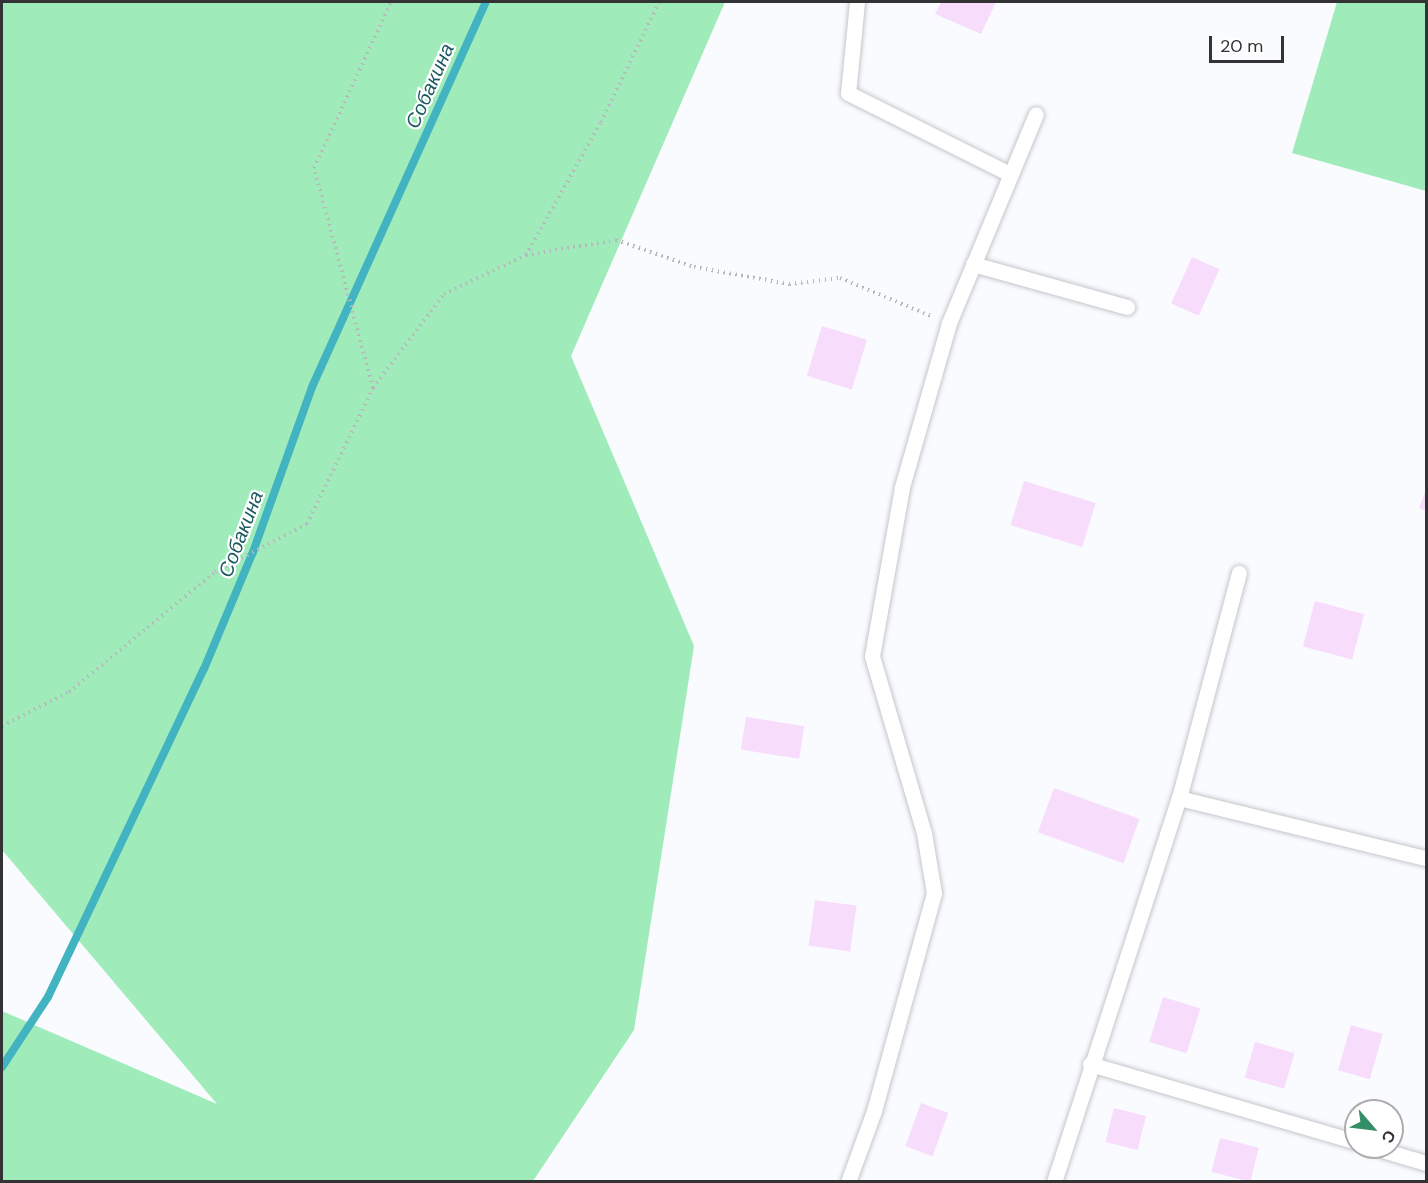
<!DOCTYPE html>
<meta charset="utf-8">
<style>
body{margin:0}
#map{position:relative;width:1428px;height:1183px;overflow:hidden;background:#f9fbff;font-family:"DM Sans",sans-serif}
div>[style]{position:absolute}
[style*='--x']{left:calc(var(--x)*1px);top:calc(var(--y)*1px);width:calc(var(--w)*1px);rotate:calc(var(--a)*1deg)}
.green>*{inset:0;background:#9fecba}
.stream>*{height:8px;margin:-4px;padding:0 4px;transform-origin:4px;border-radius:4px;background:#42b3c1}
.building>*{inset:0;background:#f7dcfb;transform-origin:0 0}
.path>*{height:4px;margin-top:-2px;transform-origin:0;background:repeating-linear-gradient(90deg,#b7b8bb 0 1.5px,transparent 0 6px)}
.roads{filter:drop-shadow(0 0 2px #c5c7cb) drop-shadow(0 0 2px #c5c7cb)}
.service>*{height:15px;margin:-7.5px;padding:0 7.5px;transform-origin:7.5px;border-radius:7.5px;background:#fff}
span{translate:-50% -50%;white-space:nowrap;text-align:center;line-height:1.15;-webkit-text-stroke:4.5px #fff;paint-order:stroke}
.water-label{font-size:20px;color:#1c5a62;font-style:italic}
.frame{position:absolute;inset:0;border:3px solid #333335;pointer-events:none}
.north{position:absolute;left:1344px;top:1099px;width:60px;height:60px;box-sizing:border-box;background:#fff;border:2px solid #adadae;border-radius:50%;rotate:118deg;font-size:16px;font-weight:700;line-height:24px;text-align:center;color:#333335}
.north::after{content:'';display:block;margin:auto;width:21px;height:27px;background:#328f67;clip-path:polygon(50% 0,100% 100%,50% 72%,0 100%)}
.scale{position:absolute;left:1209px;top:36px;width:75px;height:27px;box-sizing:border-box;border:3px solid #333335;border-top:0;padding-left:8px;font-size:18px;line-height:21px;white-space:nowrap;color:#333335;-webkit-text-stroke:4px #fff;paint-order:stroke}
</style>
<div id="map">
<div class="green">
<div style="clip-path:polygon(2px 2px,725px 2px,571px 356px,694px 646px,634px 1030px,533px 1181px,2px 1181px,2px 1011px,217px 1104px,2px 850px)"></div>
<div style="clip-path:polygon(1337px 2px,1426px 2px,1426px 191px,1292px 153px)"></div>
</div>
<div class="stream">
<div style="--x:2;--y:1067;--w:84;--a:-56.7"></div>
<div style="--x:48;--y:997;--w:363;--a:-64.6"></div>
<div style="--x:204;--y:669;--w:127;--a:-67.3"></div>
<div style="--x:253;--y:552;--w:175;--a:-70.3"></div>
<div style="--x:312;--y:387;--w:422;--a:-65.7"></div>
</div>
<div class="building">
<div style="clip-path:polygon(941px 2px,996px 2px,981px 34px,935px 14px)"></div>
<div style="left:1192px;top:257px;width:30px;height:51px;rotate:24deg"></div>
<div style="left:822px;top:326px;width:47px;height:52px;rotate:17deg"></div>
<div style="left:1024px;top:481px;width:75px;height:46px;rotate:17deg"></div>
<div style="clip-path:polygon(1426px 490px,1426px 511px,1419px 508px)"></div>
<div style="left:1315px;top:601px;width:51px;height:47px;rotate:15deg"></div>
<div style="left:746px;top:717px;width:59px;height:33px;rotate:9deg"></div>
<div style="left:1054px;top:788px;width:91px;height:47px;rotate:20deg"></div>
<div style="left:815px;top:900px;width:42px;height:46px;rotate:8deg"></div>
<div style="left:1163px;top:997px;width:39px;height:47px;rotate:17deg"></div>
<div style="left:1351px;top:1025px;width:33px;height:47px;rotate:16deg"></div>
<div style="left:1255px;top:1042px;width:41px;height:37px;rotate:16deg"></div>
<div style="left:921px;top:1103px;width:29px;height:46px;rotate:20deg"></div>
<div style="left:1114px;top:1108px;width:33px;height:35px;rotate:14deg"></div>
<div style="left:1220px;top:1138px;width:40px;height:35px;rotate:14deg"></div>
</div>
<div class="path">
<div style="--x:526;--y:255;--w:153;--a:-60.6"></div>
<div style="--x:601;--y:122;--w:133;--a:-64.2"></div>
<div style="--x:373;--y:388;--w:228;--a:-105"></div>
<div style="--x:314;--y:168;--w:183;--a:-65.1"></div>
<div style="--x:2;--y:726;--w:75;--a:-26.9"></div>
<div style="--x:69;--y:692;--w:189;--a:-39.4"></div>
<div style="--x:215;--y:572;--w:104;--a:-27.6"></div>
<div style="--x:307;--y:524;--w:151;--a:-64.1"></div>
<div style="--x:373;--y:388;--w:118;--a:-52.9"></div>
<div style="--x:444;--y:294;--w:91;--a:-25.4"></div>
<div style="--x:526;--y:255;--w:91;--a:-9.5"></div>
<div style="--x:616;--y:240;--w:83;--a:19.1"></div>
<div style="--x:694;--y:267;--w:97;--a:10.1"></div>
<div style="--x:789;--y:284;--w:51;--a:-6.7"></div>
<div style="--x:840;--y:278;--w:99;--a:22.7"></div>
</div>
<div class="roads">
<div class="service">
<div style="--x:857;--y:2;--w:91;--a:95.6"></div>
<div style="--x:848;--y:93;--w:181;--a:26.6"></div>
<div style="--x:973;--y:264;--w:160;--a:15.6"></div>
<div style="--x:1179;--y:798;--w:254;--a:13.7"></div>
<div style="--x:1090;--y:1064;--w:277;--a:16.3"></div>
<div style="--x:1372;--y:1147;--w:56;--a:16.5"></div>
<div style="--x:848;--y:1182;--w:76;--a:-69.9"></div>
<div style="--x:874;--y:1111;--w:226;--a:-74.6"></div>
<div style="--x:934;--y:893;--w:61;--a:-99.5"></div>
<div style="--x:924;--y:833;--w:184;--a:-106.4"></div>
<div style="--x:872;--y:656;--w:172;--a:-79.9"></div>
<div style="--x:902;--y:487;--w:171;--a:-74"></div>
<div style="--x:949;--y:323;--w:226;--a:-67.4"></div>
<div style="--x:1054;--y:1182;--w:404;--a:-72"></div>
<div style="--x:1179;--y:798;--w:233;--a:-75.1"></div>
</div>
</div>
<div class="water-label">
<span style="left:430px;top:86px;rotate:-66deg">Собакина</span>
<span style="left:241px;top:534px;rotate:-69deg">Собакина</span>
</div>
<div class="frame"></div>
<div class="north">С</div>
<div class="scale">20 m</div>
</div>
